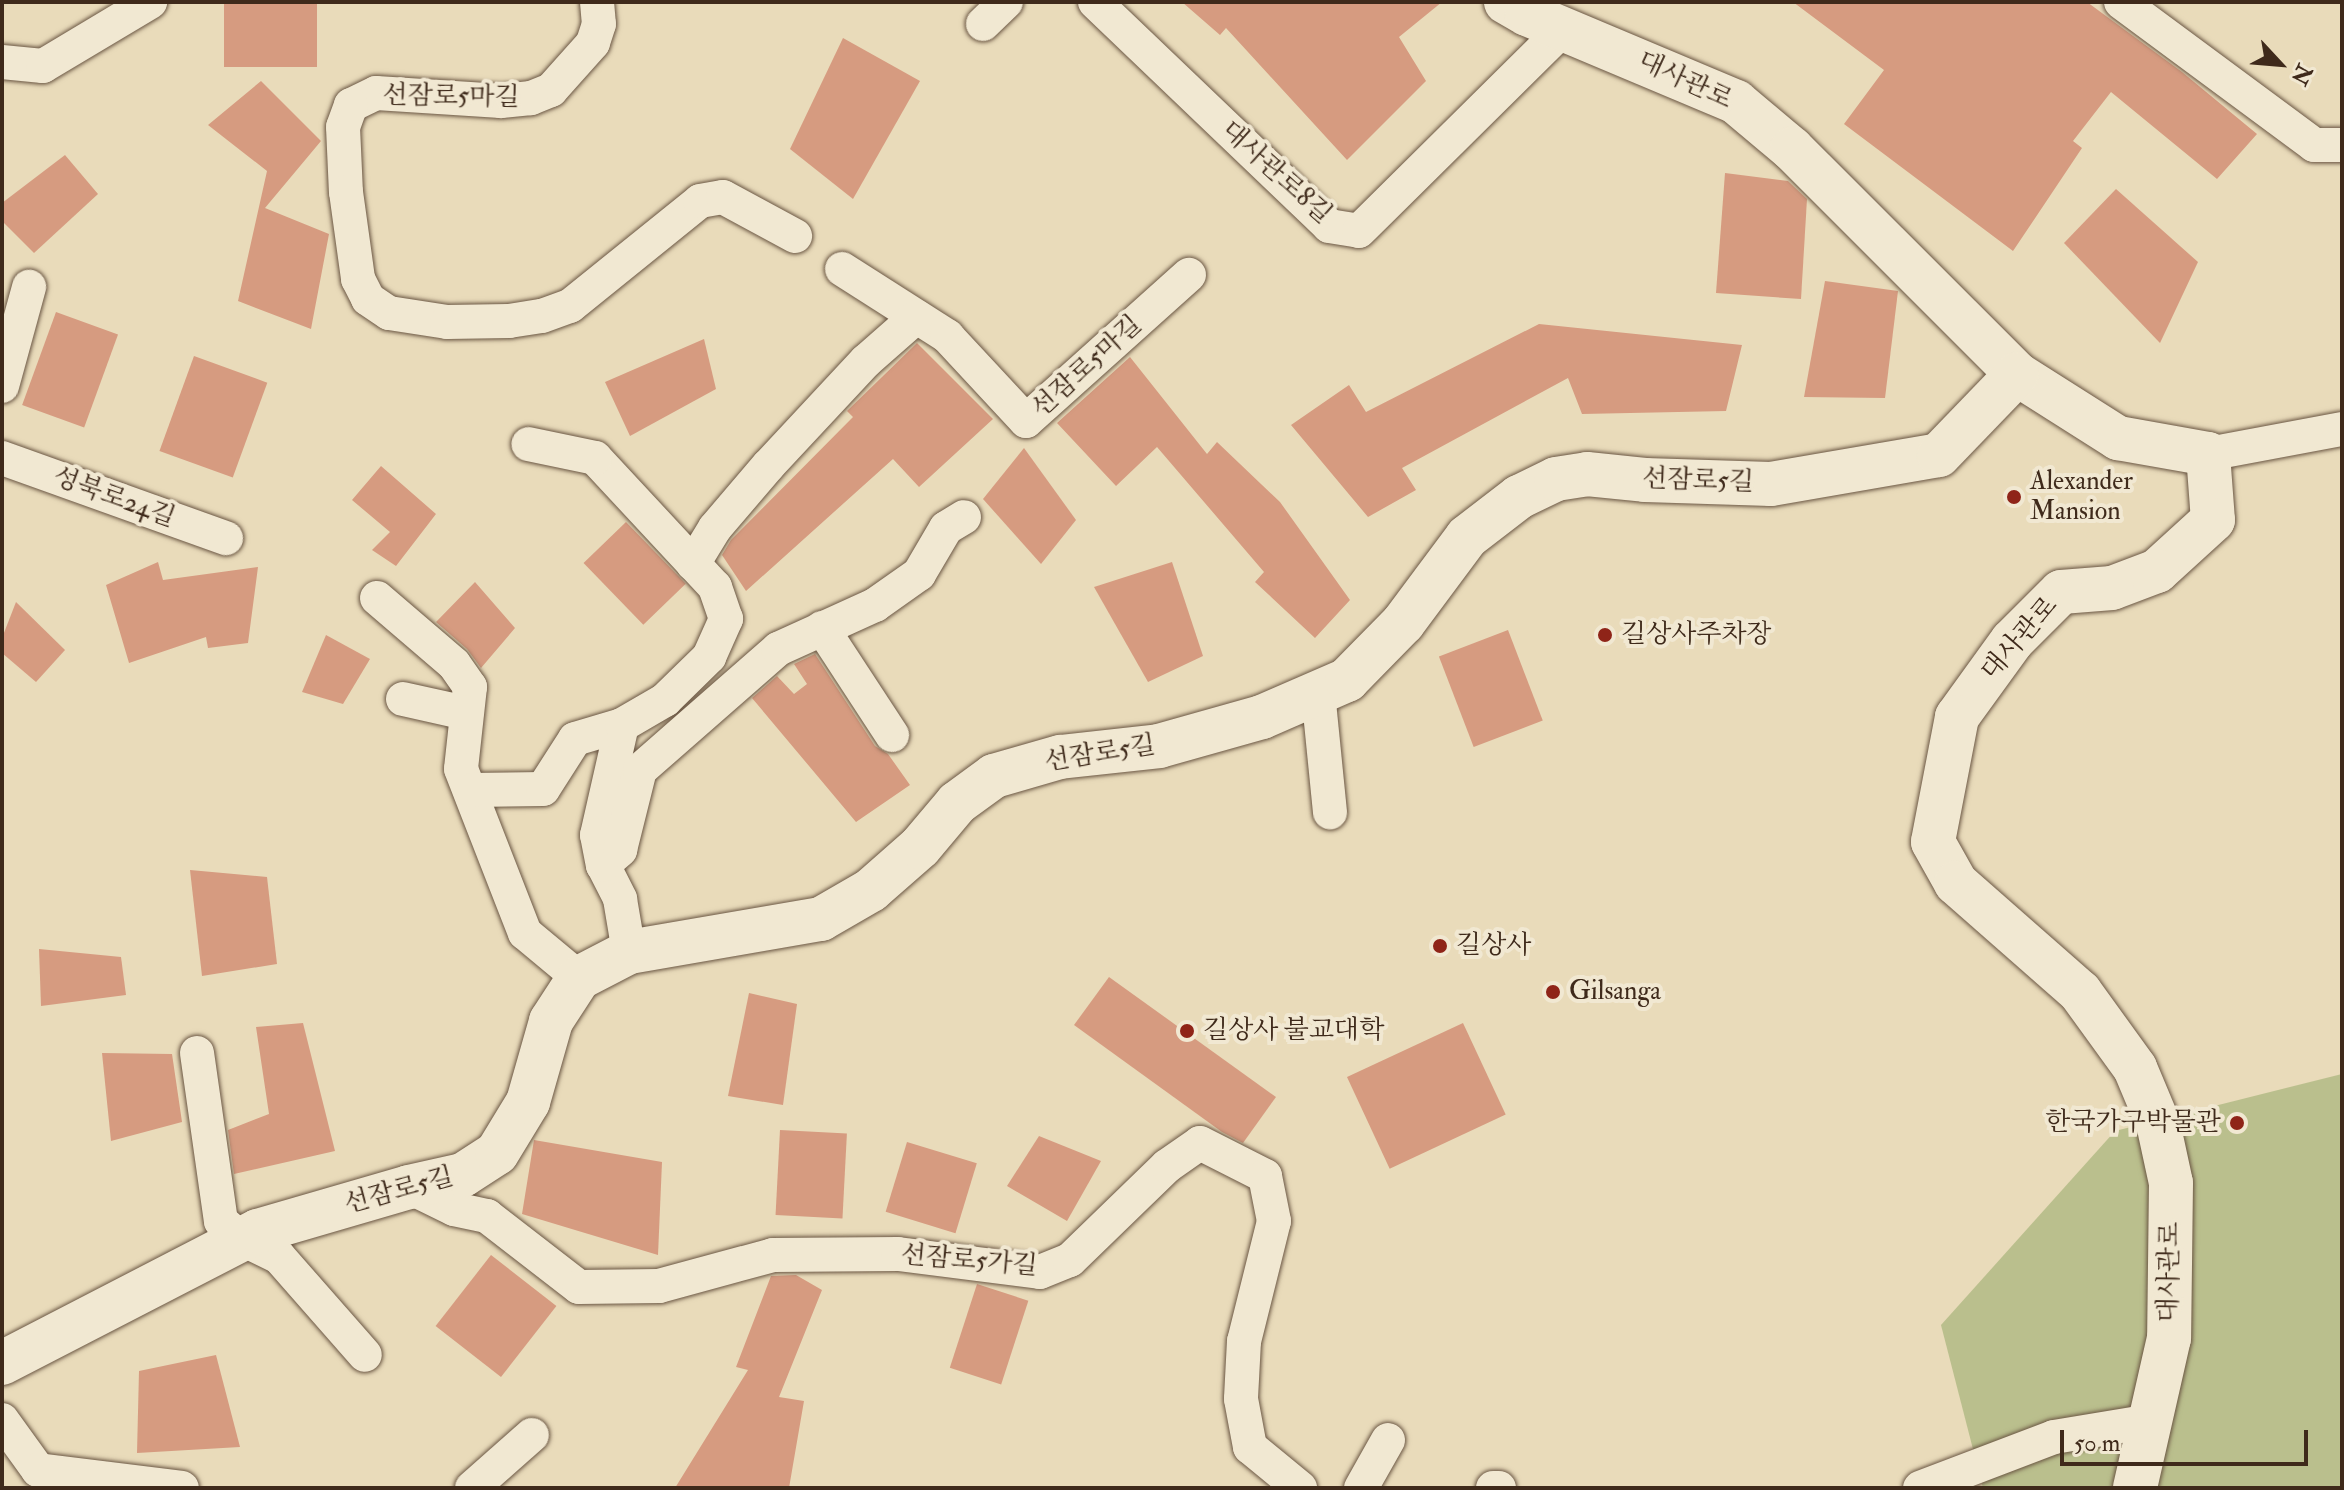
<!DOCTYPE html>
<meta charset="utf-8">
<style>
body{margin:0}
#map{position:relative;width:2344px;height:1490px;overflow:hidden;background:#e9dbba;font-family:"IM FELL Double Pica","Noto Serif KR",serif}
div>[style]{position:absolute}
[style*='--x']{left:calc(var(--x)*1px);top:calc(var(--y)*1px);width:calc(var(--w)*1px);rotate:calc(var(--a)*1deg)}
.green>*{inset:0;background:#babf8d}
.building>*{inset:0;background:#d69b80;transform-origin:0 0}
.roads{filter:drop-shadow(0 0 2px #6a5643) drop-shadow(0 0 2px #6a5643)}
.street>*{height:34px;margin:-17px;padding:0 17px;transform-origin:17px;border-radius:17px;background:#f1e8d2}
.secondary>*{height:44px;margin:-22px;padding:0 22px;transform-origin:22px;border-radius:22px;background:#f1e8d2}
.dots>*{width:22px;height:22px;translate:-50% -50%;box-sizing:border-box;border:4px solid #f1e8d2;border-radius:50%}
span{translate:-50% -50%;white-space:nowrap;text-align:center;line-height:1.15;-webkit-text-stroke:8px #f1e8d2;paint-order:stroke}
.street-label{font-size:26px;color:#3f2a1b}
.poi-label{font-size:26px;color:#3f2a1b}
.left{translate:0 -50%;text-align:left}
.right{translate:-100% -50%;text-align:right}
.frame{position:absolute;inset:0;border:4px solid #3f2a1b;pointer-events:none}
.north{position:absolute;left:2240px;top:24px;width:80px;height:80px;-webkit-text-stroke:6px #f1e8d2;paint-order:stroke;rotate:116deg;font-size:22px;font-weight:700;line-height:32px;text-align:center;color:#3f2a1b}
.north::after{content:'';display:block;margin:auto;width:28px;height:36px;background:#3f2a1b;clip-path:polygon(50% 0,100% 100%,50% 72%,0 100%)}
.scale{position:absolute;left:2060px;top:1430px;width:248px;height:36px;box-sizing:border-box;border:4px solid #3f2a1b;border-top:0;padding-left:10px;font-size:24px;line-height:28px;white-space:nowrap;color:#3f2a1b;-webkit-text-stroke:6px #f1e8d2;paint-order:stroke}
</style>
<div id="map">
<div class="green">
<div style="clip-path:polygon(2342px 1074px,2342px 1488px,1983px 1488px,1941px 1325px,2115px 1131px)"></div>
</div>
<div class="building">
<div style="left:224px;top:2px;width:93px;height:65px"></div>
<div style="clip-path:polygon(1182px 2px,1442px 2px,1399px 37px,1426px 81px,1347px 160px,1226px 28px,1220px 35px)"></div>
<div style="clip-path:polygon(1793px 2px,2087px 2px,2182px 72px,2257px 134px,2217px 179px,2111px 92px,2073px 141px,2082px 148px,2013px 251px,1844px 124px,1884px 70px)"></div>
<div style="clip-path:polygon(843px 38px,920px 81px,853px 199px,790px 149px)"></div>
<div style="clip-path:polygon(261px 81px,321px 141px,265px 208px,329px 234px,311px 329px,238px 301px,267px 171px,208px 125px)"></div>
<div style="clip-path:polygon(65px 155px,98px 194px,34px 253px,2px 221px,2px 203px)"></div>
<div style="clip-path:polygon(1725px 173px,1788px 181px,1807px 199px,1801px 299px,1716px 293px)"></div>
<div style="clip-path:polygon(2116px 189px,2198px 262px,2160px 343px,2064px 243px)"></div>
<div style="clip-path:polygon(1825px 281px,1898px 291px,1885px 398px,1804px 397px)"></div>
<div style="left:56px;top:312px;width:66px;height:99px;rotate:20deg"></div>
<div style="clip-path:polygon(1539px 324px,1742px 345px,1726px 411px,1582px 414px,1568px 378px,1402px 468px,1416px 490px,1368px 517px,1291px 425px,1349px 385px,1366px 412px)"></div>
<div style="clip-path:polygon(704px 339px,716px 389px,630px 436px,605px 382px)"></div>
<div style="clip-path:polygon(917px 343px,993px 419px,919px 487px,893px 459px,746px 591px,722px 555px,731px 540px,853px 417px,847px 411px)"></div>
<div style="left:194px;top:356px;width:78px;height:101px;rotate:20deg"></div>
<div style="clip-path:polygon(1130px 357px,1207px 454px,1217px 442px,1280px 502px,1350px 600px,1315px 638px,1255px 582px,1264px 572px,1157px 447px,1116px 486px,1057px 423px)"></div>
<div style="clip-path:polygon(1024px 448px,1076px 520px,1041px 564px,983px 499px)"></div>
<div style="clip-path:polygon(381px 466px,436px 514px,396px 566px,372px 550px,390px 532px,352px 500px)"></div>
<div style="left:626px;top:522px;width:86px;height:59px;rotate:46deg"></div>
<div style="clip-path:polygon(158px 562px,163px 580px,258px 567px,248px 643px,208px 648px,206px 637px,129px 663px,106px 585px)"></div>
<div style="clip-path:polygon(1172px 562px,1203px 656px,1148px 682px,1094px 587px)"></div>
<div style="clip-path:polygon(475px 582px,515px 628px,481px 668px,467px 649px,436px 622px)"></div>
<div style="clip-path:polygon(16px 602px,65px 650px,36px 682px,2px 653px,2px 638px)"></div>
<div style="left:1508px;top:630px;width:97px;height:74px;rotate:69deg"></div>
<div style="clip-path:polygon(326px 635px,370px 659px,343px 704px,302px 692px)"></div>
<div style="clip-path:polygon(815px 654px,875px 746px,888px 754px,910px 785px,856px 822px,752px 698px,777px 676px,794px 694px,807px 684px,794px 664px)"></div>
<div style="clip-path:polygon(190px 870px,267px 877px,277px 964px,202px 976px)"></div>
<div style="clip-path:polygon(39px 949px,121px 957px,126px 995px,41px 1006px)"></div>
<div style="clip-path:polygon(1109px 977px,1276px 1097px,1243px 1143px,1222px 1132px,1074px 1025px)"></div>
<div style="clip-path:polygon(749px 993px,797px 1004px,783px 1105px,728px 1096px)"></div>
<div style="clip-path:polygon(303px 1023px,335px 1151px,234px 1174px,228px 1130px,269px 1114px,256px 1027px)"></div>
<div style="left:1463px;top:1023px;width:101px;height:128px;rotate:65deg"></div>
<div style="clip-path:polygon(102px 1053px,172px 1054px,182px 1122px,111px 1141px)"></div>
<div style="left:780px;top:1130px;width:67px;height:85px;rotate:3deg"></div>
<div style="clip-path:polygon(1039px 1136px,1101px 1161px,1067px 1221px,1007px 1186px)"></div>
<div style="clip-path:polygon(534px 1140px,662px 1162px,658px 1255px,522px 1214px)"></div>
<div style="left:907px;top:1142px;width:73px;height:73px;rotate:17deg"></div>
<div style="left:491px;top:1255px;width:83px;height:90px;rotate:38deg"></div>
<div style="clip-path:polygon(796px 1275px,822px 1290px,779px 1397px,804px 1401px,789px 1488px,675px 1488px,748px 1370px,736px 1367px,771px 1276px)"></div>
<div style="left:977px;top:1284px;width:54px;height:88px;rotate:18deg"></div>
<div style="clip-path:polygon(216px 1355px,240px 1447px,137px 1453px,139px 1371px)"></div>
</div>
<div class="roads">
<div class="street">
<div style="--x:597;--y:2;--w:22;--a:85"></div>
<div style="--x:599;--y:24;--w:20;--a:108"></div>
<div style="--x:593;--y:43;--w:63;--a:131.8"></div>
<div style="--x:551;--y:90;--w:22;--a:158"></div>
<div style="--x:531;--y:98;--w:30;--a:174"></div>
<div style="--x:501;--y:101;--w:125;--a:-176.3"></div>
<div style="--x:376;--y:93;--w:28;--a:154"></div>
<div style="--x:351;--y:105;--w:23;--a:110"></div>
<div style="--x:343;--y:127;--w:65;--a:87.4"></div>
<div style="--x:346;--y:192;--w:88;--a:82.1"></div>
<div style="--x:358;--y:279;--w:22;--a:63"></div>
<div style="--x:368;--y:299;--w:25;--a:34"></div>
<div style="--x:389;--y:313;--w:59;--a:8.8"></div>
<div style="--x:447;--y:322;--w:62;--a:-0.9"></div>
<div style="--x:509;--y:321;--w:33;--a:-9"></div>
<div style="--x:542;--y:316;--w:30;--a:-20"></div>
<div style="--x:570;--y:306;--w:167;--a:-38.9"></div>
<div style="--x:700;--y:201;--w:23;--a:-10"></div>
<div style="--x:723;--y:197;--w:82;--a:28.4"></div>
<div style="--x:1095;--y:2;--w:324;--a:43.7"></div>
<div style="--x:1329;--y:226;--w:30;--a:9"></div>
<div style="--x:1359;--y:231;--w:287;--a:-44.7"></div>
<div style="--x:2121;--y:2;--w:240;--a:36.5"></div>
<div style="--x:2314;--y:145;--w:28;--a:0"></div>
<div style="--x:983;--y:24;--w:32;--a:-44"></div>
<div style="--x:2;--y:62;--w:41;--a:5.6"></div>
<div style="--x:43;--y:66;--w:125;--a:-30.9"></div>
<div style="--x:842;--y:269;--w:125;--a:32.5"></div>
<div style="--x:947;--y:336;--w:116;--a:47.1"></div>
<div style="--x:1026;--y:421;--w:219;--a:-41.9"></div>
<div style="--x:2;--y:386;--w:103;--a:-74.7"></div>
<div style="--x:2208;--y:454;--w:136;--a:-10.6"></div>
<div style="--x:2;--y:458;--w:238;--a:19.7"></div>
<div style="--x:693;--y:564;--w:42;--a:-58.6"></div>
<div style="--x:715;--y:528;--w:82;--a:-49.5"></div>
<div style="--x:768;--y:466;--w:144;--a:-47"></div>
<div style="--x:866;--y:361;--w:67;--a:-41.3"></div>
<div style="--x:377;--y:598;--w:101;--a:40.6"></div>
<div style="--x:454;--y:664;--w:28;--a:55"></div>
<div style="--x:470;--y:687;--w:82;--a:96.3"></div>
<div style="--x:461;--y:769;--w:176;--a:68.7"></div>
<div style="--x:525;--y:933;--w:70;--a:39.8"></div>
<div style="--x:822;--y:628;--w:128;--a:56.8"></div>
<div style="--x:1318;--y:692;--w:121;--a:84.3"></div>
<div style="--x:403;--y:699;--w:65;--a:12.5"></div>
<div style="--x:622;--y:725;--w:113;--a:102.8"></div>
<div style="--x:597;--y:835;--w:31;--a:79"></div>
<div style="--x:603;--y:865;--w:38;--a:63"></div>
<div style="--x:620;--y:899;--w:54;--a:80.4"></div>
<div style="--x:472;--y:790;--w:71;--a:-0.8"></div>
<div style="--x:543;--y:789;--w:59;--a:-57.4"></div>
<div style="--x:575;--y:739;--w:49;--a:-16.6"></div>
<div style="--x:622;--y:725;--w:50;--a:-30.2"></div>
<div style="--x:665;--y:700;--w:62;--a:-44.3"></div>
<div style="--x:709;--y:657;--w:42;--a:-65.9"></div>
<div style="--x:726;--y:619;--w:34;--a:-109"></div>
<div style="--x:715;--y:587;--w:176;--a:-132.9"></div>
<div style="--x:595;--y:458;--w:68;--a:-168.2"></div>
<div style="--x:603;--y:865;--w:23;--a:-41"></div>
<div style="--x:620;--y:850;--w:82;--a:-76"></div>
<div style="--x:640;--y:770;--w:184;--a:-41.2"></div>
<div style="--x:778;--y:649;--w:107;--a:-24.4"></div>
<div style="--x:875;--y:605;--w:54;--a:-35.2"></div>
<div style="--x:919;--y:574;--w:53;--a:-59.6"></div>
<div style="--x:946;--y:528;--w:21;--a:-31"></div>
<div style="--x:197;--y:1053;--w:170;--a:81.9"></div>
<div style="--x:221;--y:1221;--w:28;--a:41"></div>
<div style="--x:242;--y:1239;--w:41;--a:25.9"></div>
<div style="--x:279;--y:1257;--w:130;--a:48.7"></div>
<div style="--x:409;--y:1187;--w:50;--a:26.1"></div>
<div style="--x:454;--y:1209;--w:34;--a:12"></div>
<div style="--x:487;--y:1216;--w:116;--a:37.7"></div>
<div style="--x:579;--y:1287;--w:80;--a:-0.7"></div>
<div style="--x:659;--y:1286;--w:118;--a:-15.2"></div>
<div style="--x:773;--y:1255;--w:125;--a:-0.5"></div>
<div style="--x:898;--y:1254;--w:143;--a:7.2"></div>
<div style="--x:1040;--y:1272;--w:32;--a:-22"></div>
<div style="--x:1070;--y:1260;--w:135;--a:-44.1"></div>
<div style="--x:1167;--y:1166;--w:40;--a:-34.9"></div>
<div style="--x:1200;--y:1143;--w:73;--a:26.9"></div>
<div style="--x:1265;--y:1176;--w:46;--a:78.7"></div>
<div style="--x:1274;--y:1221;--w:124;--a:104"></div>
<div style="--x:1244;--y:1341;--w:58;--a:93"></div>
<div style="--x:1241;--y:1399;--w:49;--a:79.4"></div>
<div style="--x:1250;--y:1447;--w:65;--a:39.4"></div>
<div style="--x:2;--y:1420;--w:62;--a:54.2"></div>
<div style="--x:38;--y:1470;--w:145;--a:7.1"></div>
<div style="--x:472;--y:1488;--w:80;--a:-41.5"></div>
<div style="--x:1361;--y:1488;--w:55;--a:-60.6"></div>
<div style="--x:1493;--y:1488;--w:6;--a:0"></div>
<div style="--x:1920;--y:1488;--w:143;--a:-20.8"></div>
<div style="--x:2054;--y:1437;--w:98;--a:-9.4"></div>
</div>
<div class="secondary">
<div style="--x:1506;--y:2;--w:24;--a:30"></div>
<div style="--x:1527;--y:14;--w:227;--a:22.8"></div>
<div style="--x:1736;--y:102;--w:73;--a:40"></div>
<div style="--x:1792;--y:149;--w:318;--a:45"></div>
<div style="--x:2017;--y:374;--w:120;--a:32.4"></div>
<div style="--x:2118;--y:438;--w:91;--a:10.1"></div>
<div style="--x:2208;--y:454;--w:66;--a:85.7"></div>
<div style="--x:2213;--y:520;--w:76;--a:137.7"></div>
<div style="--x:2157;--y:571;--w:48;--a:159.3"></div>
<div style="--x:2112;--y:588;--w:51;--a:175.5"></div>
<div style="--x:2061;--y:592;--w:69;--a:135"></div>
<div style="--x:2012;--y:641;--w:94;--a:125.9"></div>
<div style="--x:1957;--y:717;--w:127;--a:100.9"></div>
<div style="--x:1933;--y:842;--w:47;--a:60.7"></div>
<div style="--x:1956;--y:883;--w:165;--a:41.3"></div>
<div style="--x:2080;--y:992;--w:94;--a:54.1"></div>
<div style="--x:2135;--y:1068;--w:60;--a:67.3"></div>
<div style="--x:2158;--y:1123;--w:61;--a:77.8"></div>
<div style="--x:2171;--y:1183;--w:155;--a:90.7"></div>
<div style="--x:2169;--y:1338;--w:154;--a:102.8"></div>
<div style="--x:2;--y:1363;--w:288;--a:-27.3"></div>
<div style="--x:258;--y:1231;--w:157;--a:-16.2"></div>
<div style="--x:409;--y:1187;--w:55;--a:-12.5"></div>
<div style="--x:463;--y:1175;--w:40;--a:-32.9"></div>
<div style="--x:497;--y:1153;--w:60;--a:-58.7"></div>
<div style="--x:528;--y:1102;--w:84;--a:-74.1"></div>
<div style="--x:551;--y:1021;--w:51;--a:-56.9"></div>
<div style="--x:579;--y:978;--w:56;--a:-27.5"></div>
<div style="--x:629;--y:952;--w:195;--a:-9.8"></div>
<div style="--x:821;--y:919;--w:58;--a:-30.1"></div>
<div style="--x:871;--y:890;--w:65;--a:-41.3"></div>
<div style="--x:920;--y:847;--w:57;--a:-49.9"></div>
<div style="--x:957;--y:803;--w:46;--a:-36.1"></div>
<div style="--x:994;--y:776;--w:69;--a:-16.1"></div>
<div style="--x:1060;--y:757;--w:100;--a:-6.3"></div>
<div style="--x:1159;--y:746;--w:107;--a:-15.7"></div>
<div style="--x:1262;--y:717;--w:93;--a:-23.5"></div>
<div style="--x:1347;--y:680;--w:80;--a:-45.5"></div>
<div style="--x:1403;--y:623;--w:107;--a:-53.3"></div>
<div style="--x:1467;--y:537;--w:66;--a:-37.6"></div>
<div style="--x:1519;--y:497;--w:41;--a:-25.9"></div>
<div style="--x:1556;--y:479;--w:31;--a:-9"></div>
<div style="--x:1587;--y:474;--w:58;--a:5.9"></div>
<div style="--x:1645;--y:480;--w:126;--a:1.8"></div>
<div style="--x:1771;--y:484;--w:170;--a:-9.8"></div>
<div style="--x:1939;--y:455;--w:112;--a:-46.1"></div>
</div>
</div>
<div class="dots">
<div style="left:2014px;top:497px;background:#8f2418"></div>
<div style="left:1605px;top:635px;background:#8f2418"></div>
<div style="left:1440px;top:946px;background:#8f2418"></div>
<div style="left:1553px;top:992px;background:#8f2418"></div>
<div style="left:1187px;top:1031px;background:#8f2418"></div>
<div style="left:2237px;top:1123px;background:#8f2418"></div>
</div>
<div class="street-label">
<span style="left:1685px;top:81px;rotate:25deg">대사관로</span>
<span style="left:451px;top:97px;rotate:1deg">선잠로5마길</span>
<span style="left:1276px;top:173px;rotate:42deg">대사관로8길</span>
<span style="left:1087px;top:367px;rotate:-42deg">선잠로5마길</span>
<span style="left:1698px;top:481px;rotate:2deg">선잠로5길</span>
<span style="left:114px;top:498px;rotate:20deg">성북로24길</span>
<span style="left:2020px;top:639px;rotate:-49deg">대사관로</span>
<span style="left:1100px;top:754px;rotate:-9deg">선잠로5길</span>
<span style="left:399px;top:1191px;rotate:-15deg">선잠로5길</span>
<span style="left:969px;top:1261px;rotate:5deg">선잠로5가길</span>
<span style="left:2170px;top:1272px;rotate:-89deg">대사관로</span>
</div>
<div class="poi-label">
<span class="left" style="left:2030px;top:497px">Alexander<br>Mansion</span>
<span class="left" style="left:1621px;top:635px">길상사주차장</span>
<span class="left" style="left:1456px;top:946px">길상사</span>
<span class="left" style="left:1569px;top:992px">Gilsanga</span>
<span class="left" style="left:1203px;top:1031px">길상사 불교대학</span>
<span class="right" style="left:2221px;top:1123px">한국가구박물관</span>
</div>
<div class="frame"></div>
<div class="north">N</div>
<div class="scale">50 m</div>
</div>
